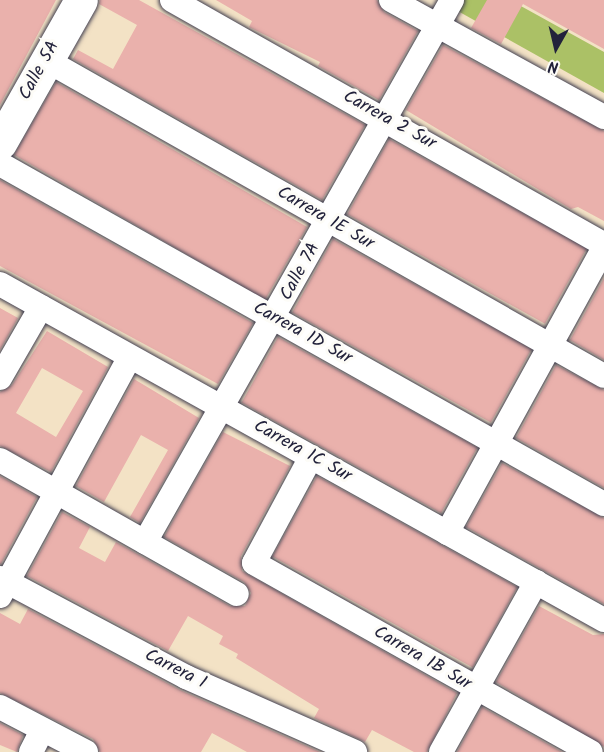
<!DOCTYPE html>
<style>
body{margin:0}
#map{position:relative;width:604px;height:752px;overflow:hidden;background:#f3e2c5;font-family:Kalam,sans-serif}
div>[style]{position:absolute}
[style*='--x']{left:calc(var(--x)*1px);top:calc(var(--y)*1px);width:calc(var(--w)*1px);rotate:calc(var(--a)*1deg)}
.green>*{inset:0;background:#abc166}
.building>*{inset:0;background:#eab1ac;transform-origin:0 0}
.roads{filter:drop-shadow(0 0 2px #413f50) drop-shadow(0 0 2px #413f50)}
.street>*{height:24px;margin:-12px;padding:0 12px;transform-origin:12px;border-radius:12px;background:#fff}
.secondary>*{height:33px;margin:-16.5px;padding:0 16.5px;transform-origin:16.5px;border-radius:16.5px;background:#fff}
span{translate:-50% -50%;white-space:nowrap;text-align:center;line-height:1.15;-webkit-text-stroke:6px #fdfcf7;paint-order:stroke}
.street-label{font-size:18px;color:#22223b}
.north{position:absolute;left:526px;top:18px;width:60px;height:60px;-webkit-text-stroke:4px #fdfcf7;paint-order:stroke;rotate:188deg;font-size:16px;font-weight:700;line-height:24px;text-align:center;color:#22223b}
.north::after{content:'';display:block;margin:auto;width:21px;height:27px;background:#22223b;clip-path:polygon(50% 0,100% 100%,50% 72%,0 100%)}
</style>
<div id="map">
<div class="green">
<div style="clip-path:polygon(462px 0,510px 0,604px 52px,604px 93px,456px 10px)"></div>
</div>
<div class="building">
<div style="clip-path:polygon(0 0,56px 0,0 105px)"></div>
<div style="clip-path:polygon(100px 0,139px 0,365px 125px,322px 200px,73px 59px,78px 50px,113px 69px,137px 25px,99px 4px)"></div>
<div style="clip-path:polygon(216px 0,377px 0,384px 12px,418px 31px,379px 100px,318px 66px,320px 62px,249px 27px,252px 21px)"></div>
<div style="clip-path:polygon(487px 0,604px 0,604px 49px,523px 4px,501px 44px,471px 28px)"></div>
<div style="clip-path:polygon(443px 45px,604px 131px,604px 221px,578px 207px,571px 209px,406px 110px)"></div>
<div style="left:56px;top:82px;width:290px;height:84px;rotate:30deg"></div>
<div style="left:389px;top:139px;width:226px;height:86px;rotate:29deg"></div>
<div style="clip-path:polygon(0 180px,253px 323px,218px 384px,0 266px)"></div>
<div style="left:333px;top:239px;width:227px;height:84px;rotate:29deg"></div>
<div style="clip-path:polygon(604px 278px,604px 360px,570px 340px)"></div>
<div style="clip-path:polygon(0 308px,18px 318px,0 350px)"></div>
<div style="clip-path:polygon(evenodd,47px 331px,108px 367px,51px 472px,0 446px,0 392px,12px 385px,47px 331px,42px 368px,83px 391px,56px 437px,16px 413px,42px 368px)"></div>
<div style="left:278px;top:337px;width:228px;height:75px;rotate:29deg"></div>
<div style="clip-path:polygon(556px 365px,604px 390px,604px 488px,516px 438px)"></div>
<div style="clip-path:polygon(134px 379px,199px 418px,140px 523px,130px 517px,168px 450px,141px 435px,104px 502px,76px 486px)"></div>
<div style="clip-path:polygon(223px 432px,290px 466px,241px 556px,242px 571px,457px 693px,427px 752px,414px 752px,372px 730px,365px 742px,314px 718px,319px 709px,236px 658px,238px 654px,219px 644px,223px 636px,188px 616px,168px 651px,27px 576px,62px 512px,90px 527px,79px 548px,105px 562px,116px 542px,230px 606px,245px 606px,251px 593px,244px 582px,164px 537px)"></div>
<div style="clip-path:polygon(502px 463px,604px 518px,604px 604px,466px 527px)"></div>
<div style="clip-path:polygon(0 476px,37px 497px,1px 564px,0 564px)"></div>
<div style="left:317px;top:476px;width:229px;height:92px;rotate:29deg"></div>
<div style="clip-path:polygon(539px 606px,593px 635px,604px 634px,604px 747px,496px 682px)"></div>
<div style="clip-path:polygon(28px 609px,180px 690px,320px 752px,247px 752px,212px 733px,201px 752px,100px 752px,93px 739px,0 693px,0 613px,20px 624px)"></div>
<div style="clip-path:polygon(482px 707px,562px 752px,457px 752px)"></div>
<div style="clip-path:polygon(0 723px,23px 735px,17px 752px,0 745px)"></div>
</div>
<div class="roads">
<div class="street">
<div style="--x:172;--y:0;--w:496;--a:29.5"></div>
<div style="--x:391;--y:0;--w:243;--a:28.8"></div>
<div style="--x:46;--y:60;--w:641;--a:29.52"></div>
<div style="--x:0;--y:164;--w:693;--a:29.38"></div>
<div style="--x:0;--y:284;--w:691;--a:29.09"></div>
<div style="--x:0;--y:378;--w:82;--a:-60"></div>
<div style="--x:311;--y:457;--w:120;--a:118.3"></div>
<div style="--x:254;--y:563;--w:386;--a:29.3"></div>
<div style="--x:0;--y:460;--w:272;--a:29.5"></div>
<div style="--x:447;--y:533;--w:325;--a:-61.2"></div>
<div style="--x:145;--y:542;--w:623;--a:-60.47"></div>
<div style="--x:0;--y:578;--w:211;--a:28"></div>
<div style="--x:186;--y:677;--w:185;--a:23.9"></div>
<div style="--x:0;--y:596;--w:272;--a:-61.5"></div>
<div style="--x:0;--y:707;--w:97;--a:27.6"></div>
<div style="--x:31;--y:752;--w:25;--a:-63"></div>
<div style="--x:441;--y:752;--w:195;--a:-60.8"></div>
</div>
<div class="secondary">
<div style="--x:0;--y:143;--w:164;--a:-60.5"></div>
</div>
</div>
<div class="street-label">
<span style="left:40px;top:71px;rotate:-61deg">Calle 5A</span>
<span style="left:389px;top:121px;rotate:29deg">Carrera 2 Sur</span>
<span style="left:325px;top:219px;rotate:30deg">Carrera 1E Sur</span>
<span style="left:301px;top:272px;rotate:-61deg">Calle 7A</span>
<span style="left:302px;top:334px;rotate:29deg">Carrera 1D Sur</span>
<span style="left:302px;top:452px;rotate:29deg">Carrera 1C Sur</span>
<span style="left:422px;top:659px;rotate:30deg">Carrera 1B Sur</span>
<span style="left:175px;top:670px;rotate:27deg">Carrera 1</span>
</div>
<div class="north">N</div>
</div>
